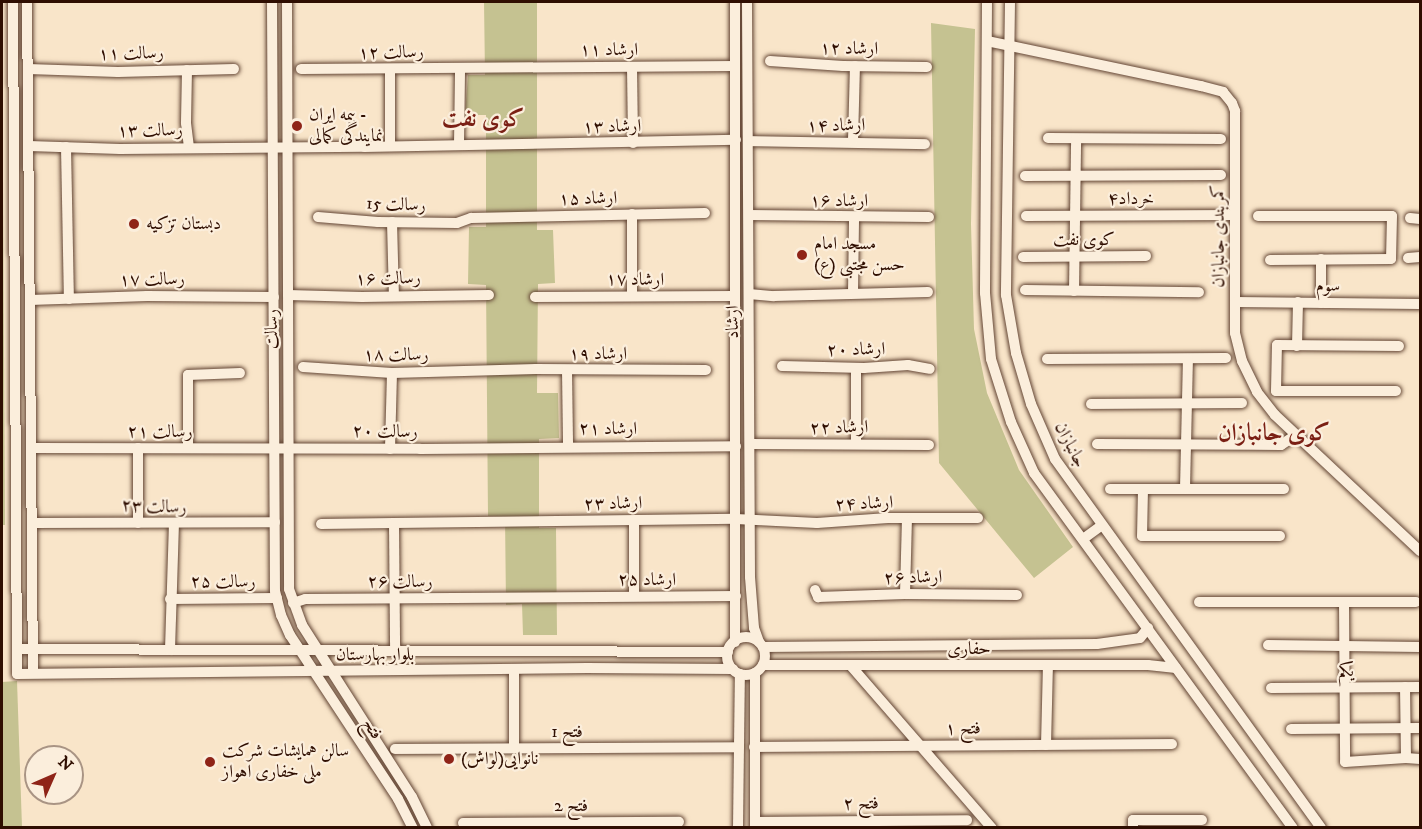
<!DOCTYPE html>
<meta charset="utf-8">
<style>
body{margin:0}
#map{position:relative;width:1422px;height:829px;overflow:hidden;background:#f9e5c9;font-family:"IM FELL DW Pica",Amiri,serif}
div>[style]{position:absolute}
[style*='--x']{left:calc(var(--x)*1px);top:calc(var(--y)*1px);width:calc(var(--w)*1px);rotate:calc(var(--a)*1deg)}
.green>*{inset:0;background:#c5c291}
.roads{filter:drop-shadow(0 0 2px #624433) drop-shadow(0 0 2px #624433)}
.minor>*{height:10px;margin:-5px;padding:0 5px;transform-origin:5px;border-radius:5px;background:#fbeedc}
.minor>.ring{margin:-5px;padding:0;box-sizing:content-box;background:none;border:10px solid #fbeedc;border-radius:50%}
.dots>*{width:16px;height:16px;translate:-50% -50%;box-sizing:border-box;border:3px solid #fbeedc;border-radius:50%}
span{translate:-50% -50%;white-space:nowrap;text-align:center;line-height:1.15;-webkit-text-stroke:4.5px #fbeedc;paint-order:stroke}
.street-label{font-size:18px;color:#2f0e01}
.poi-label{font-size:18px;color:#2f0e01}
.left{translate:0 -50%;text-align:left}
.district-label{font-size:24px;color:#7a1f14;font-weight:700}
.frame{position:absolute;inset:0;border:3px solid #2f0e01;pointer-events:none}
.north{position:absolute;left:24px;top:745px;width:60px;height:60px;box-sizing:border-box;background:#fbeedc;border:2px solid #a99484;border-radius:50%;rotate:45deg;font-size:16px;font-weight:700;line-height:24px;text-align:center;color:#2f0e01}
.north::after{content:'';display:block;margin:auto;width:21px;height:27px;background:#8f2418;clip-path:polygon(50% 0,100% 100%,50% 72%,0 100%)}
</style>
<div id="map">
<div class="green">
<div style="clip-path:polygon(2px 2px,5px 525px,2px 525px)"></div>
<div style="clip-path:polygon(484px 2px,537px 2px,537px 230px,553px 230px,555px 283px,538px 284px,537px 393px,558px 393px,559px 438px,539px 439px,539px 528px,556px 528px,557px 635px,523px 635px,522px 604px,506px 605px,505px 517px,488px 516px,486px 285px,468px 284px,469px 227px,486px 227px,486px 115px,465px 115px,468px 75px,485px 75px)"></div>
<div style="clip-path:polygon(931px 23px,975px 29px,971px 224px,974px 329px,987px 393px,1019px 470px,1073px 547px,1034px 578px,939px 463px)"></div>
<div style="clip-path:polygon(17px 681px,22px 827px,2px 827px,2px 682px)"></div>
</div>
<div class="roads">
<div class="minor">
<div style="--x:13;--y:2;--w:672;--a:89.66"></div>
<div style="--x:17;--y:674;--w:570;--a:-0.6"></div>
<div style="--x:587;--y:668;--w:146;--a:0.4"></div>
<div style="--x:27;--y:2;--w:671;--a:89.49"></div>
<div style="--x:272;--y:2;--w:589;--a:89.71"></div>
<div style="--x:275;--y:591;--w:25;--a:76"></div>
<div style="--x:281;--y:615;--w:22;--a:66"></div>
<div style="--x:290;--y:635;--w:196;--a:56.6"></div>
<div style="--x:398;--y:799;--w:33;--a:63"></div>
<div style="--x:287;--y:2;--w:587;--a:89.8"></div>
<div style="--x:289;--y:589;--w:38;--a:70"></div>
<div style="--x:302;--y:625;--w:204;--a:57.4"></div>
<div style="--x:412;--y:797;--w:34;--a:64"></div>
<div style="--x:747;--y:2;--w:575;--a:89.7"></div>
<div style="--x:750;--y:577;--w:51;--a:85.5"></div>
<div style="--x:754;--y:628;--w:15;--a:70"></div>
<div style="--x:987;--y:2;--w:291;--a:90.4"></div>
<div style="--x:985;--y:293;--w:66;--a:84.8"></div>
<div style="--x:991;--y:359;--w:66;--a:72.4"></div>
<div style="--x:1011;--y:422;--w:56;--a:65.7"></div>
<div style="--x:1034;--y:473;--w:439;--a:53.9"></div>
<div style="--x:1010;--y:2;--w:293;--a:90.8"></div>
<div style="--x:1006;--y:295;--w:59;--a:80.2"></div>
<div style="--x:1016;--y:353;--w:53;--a:73.6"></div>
<div style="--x:1031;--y:404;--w:60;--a:66.4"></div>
<div style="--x:1055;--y:459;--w:455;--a:54.2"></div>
<div style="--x:987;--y:41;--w:219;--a:11.9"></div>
<div style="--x:1201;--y:86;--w:23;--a:15"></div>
<div style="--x:1223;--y:92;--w:14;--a:51"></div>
<div style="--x:1232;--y:103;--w:9;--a:69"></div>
<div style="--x:1235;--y:111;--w:222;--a:90"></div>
<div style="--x:1235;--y:333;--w:29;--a:76"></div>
<div style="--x:1242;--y:361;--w:34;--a:64"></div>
<div style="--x:1257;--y:392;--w:29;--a:52"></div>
<div style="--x:1275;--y:415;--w:199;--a:43.2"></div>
<div style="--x:770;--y:61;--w:73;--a:3.9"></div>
<div style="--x:843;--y:66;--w:84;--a:0.7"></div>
<div style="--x:632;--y:67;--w:76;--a:89.2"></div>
<div style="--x:28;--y:69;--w:90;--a:1.9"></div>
<div style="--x:118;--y:72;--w:116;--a:-1.5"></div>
<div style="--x:301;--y:69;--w:434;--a:-0.4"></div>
<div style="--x:187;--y:70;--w:53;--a:91.1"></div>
<div style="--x:186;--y:123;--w:24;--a:83"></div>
<div style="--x:390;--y:70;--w:76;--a:90"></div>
<div style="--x:1048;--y:138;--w:173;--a:0.3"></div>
<div style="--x:748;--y:141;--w:177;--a:1"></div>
<div style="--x:853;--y:141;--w:75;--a:-88.5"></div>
<div style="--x:459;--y:144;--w:75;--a:-89.2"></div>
<div style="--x:29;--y:146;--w:91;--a:1.9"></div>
<div style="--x:120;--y:149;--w:244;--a:-0.5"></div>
<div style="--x:364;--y:147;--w:372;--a:-1.1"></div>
<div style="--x:66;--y:147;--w:152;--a:88.9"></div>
<div style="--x:1025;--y:176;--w:196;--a:-0.3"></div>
<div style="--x:749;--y:215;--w:180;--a:0.6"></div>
<div style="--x:1026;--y:216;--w:209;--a:-0.3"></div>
<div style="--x:1258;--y:216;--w:134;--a:0"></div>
<div style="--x:1392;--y:216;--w:43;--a:91.3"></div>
<div style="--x:1391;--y:259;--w:121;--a:179.5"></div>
<div style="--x:318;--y:217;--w:60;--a:4.8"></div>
<div style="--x:378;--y:222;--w:79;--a:0.7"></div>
<div style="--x:457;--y:223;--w:15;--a:-20"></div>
<div style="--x:471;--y:218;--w:234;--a:-1.2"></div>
<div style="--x:1410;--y:218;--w:10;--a:6"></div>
<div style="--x:392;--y:222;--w:74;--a:88.5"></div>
<div style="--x:1023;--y:257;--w:123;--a:-0.5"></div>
<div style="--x:1408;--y:258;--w:12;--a:-5"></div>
<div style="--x:1321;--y:259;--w:44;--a:90"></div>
<div style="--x:1025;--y:290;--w:174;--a:0.7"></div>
<div style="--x:1074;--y:291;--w:152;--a:-89.2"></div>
<div style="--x:853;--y:293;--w:75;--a:-89.2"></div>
<div style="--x:749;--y:294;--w:25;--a:5"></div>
<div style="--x:774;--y:296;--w:154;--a:-1.5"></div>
<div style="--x:288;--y:295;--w:74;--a:1.5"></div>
<div style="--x:362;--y:297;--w:127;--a:-0.9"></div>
<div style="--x:632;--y:296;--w:82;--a:-90"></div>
<div style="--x:535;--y:297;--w:200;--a:-0.3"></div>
<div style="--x:30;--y:300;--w:117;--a:-2"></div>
<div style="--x:147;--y:296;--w:127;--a:0.5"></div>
<div style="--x:1235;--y:302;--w:185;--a:0.6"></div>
<div style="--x:1297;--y:346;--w:44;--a:-88.7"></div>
<div style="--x:1047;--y:359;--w:179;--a:-0.3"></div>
<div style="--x:782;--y:366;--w:82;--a:1.4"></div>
<div style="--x:864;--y:368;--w:44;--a:-3.9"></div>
<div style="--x:908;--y:365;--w:22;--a:10"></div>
<div style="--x:303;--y:367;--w:89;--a:3.9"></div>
<div style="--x:392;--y:373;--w:144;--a:-1.6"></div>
<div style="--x:536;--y:369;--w:170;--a:0.3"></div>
<div style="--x:856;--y:368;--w:76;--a:90"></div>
<div style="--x:567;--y:370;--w:76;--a:89.2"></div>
<div style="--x:1396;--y:391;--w:120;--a:180"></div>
<div style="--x:1276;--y:391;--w:46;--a:-88.8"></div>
<div style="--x:1277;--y:345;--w:122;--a:0.5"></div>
<div style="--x:1091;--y:404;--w:151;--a:-0.4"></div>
<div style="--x:750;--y:444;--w:179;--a:0.3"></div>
<div style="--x:1097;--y:444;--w:184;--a:0.3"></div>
<div style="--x:1281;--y:445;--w:18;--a:-34"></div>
<div style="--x:32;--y:448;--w:388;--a:0.1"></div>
<div style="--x:420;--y:449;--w:316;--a:-0.5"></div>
<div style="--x:138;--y:448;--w:75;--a:90"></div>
<div style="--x:188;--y:448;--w:73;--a:-90"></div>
<div style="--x:188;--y:375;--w:52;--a:-2.2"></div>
<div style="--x:390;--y:449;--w:76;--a:-88.5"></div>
<div style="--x:1110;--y:489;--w:174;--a:0"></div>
<div style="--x:1143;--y:489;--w:47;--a:91.2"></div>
<div style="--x:1142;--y:536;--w:138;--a:0"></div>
<div style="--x:1185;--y:489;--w:130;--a:-88.7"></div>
<div style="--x:33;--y:523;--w:242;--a:-0.2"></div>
<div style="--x:394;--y:523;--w:342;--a:-0.7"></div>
<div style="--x:736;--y:519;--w:81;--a:2.8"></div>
<div style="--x:817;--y:523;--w:71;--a:-4"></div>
<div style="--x:888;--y:518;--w:90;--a:0"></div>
<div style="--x:321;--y:524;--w:73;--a:-0.8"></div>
<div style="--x:394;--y:523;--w:127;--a:89.5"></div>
<div style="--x:1083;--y:539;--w:22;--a:-36"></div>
<div style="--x:815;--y:590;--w:8;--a:67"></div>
<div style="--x:818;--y:597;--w:87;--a:-2"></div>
<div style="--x:905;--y:594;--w:112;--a:0.5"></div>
<div style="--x:905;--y:594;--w:74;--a:-88.5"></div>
<div style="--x:634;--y:596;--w:75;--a:-90"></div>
<div style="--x:170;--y:599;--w:107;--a:-0.5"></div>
<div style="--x:1199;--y:602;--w:217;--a:0"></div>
<div style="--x:1344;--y:602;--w:160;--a:89.6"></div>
<div style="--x:1345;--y:762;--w:61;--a:-3.8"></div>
<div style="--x:1406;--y:758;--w:71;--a:-90.8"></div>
<div style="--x:293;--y:603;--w:13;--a:-18"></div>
<div style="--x:305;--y:599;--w:431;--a:-0.4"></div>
<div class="ring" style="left:727px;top:637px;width:28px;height:28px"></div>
<div style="--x:735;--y:642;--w:640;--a:-90"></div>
<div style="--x:1268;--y:645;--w:152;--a:0.8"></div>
<div style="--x:763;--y:647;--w:334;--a:-0.5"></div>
<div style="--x:1097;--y:644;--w:43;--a:-7.9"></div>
<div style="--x:1140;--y:638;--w:13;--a:-51"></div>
<div style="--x:17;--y:649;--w:711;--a:0.24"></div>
<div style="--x:170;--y:650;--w:126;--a:-88.2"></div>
<div style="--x:763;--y:665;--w:385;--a:0"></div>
<div style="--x:1148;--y:665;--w:28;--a:6"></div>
<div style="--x:851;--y:666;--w:215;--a:49"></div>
<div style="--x:755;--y:673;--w:154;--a:90"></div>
<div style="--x:1271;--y:688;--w:149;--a:-0.4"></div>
<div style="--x:1291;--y:729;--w:129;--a:-0.4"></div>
<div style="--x:1046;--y:745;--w:80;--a:-88.6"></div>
<div style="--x:754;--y:747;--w:418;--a:-0.4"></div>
<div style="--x:514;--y:748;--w:77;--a:-90"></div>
<div style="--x:395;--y:749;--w:344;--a:-0.3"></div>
<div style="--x:1406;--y:758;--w:14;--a:4"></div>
<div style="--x:755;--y:822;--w:212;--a:-0.5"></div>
<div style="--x:463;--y:823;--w:216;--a:-0.3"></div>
<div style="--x:738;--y:828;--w:154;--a:-89.3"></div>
<div style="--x:1133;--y:828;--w:8;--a:-90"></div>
<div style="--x:1133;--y:820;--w:69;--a:0"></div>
</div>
</div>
<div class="dots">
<div style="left:297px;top:126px;background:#8f2418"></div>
<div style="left:134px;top:224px;background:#8f2418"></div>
<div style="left:802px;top:255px;background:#8f2418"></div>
<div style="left:449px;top:759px;background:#8f2418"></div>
<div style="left:210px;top:762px;background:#8f2418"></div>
</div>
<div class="street-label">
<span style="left:849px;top:49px;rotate:1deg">ارشاد ۱۲</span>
<span style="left:609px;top:50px">ارشاد ۱۱</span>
<span style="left:391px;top:53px;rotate:-1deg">رسالت ۱۲</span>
<span style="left:131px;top:54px;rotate:-1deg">رسالت ۱۱</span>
<span style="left:836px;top:126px;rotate:-1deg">ارشاد ۱۴</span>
<span style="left:612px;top:127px;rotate:-1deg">ارشاد ۱۳</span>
<span style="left:150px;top:131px;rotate:-1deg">رسالت ۱۳</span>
<span style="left:588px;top:199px;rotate:-1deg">ارشاد ۱۵</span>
<span style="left:1131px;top:199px">خرداد۴</span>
<span style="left:839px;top:201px">ارشاد ۱۶</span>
<span style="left:396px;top:205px;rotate:2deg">رسالت 15</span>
<span style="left:1219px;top:236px;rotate:-90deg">کمربندی جانبازان</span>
<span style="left:1084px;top:240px">کوی نفت</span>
<span style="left:388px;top:279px;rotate:-1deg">رسالت ۱۶</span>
<span style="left:152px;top:280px;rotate:-1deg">رسالت ۱۷</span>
<span style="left:635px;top:280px;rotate:1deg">ارشاد ۱۷</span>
<span style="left:1328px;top:286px">سوم</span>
<span style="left:733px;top:322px;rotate:-90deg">ارشاد</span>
<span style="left:272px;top:329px;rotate:-90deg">رسالت</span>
<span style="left:856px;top:350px;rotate:-1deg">ارشاد ۲۰</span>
<span style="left:598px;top:354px">ارشاد ۱۹</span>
<span style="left:396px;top:355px">رسالت ۱۸</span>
<span style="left:839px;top:428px;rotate:-1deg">ارشاد ۲۲</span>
<span style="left:608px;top:429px">ارشاد ۲۱</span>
<span style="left:160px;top:432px">رسالت ۲۱</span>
<span style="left:385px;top:432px;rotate:1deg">رسالت ٢٠</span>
<span style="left:1070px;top:445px;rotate:62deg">جانبازان</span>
<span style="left:613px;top:504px;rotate:-1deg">ارشاد ۲۳</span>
<span style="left:864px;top:504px;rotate:-2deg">ارشاد ۲۴</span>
<span style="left:154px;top:507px;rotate:2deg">رسالت ۲۳</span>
<span style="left:913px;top:578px;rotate:-1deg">ارشاد ۲۶</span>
<span style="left:647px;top:580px">ارشاد ۲۵</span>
<span style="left:223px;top:582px">رسالت ۲۵</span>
<span style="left:400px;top:582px">رسالت ۲۶</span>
<span style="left:969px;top:649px">حفاری</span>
<span style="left:375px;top:655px">بلوار بهارستان</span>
<span style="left:1346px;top:671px">یکم</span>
<span style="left:372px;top:729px;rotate:57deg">فتح</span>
<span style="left:963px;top:729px;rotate:-1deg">فتح ۱</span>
<span style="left:567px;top:732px">فتح 1</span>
<span style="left:861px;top:804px;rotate:-1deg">فتح ۲</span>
<span style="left:571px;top:806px">فتح 2</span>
</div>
<div class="poi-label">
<span class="left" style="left:309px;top:126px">بیمه ایران -<br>نمایندگى کمالى</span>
<span class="left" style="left:146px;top:224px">دبستان تزکیه</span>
<span class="left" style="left:814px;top:255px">مسجد امام<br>حسن مجتبی (ع)</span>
<span class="left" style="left:222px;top:762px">سالن همایشات شرکت<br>ملی خفاری اهواز</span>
<span class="left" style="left:461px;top:759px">نانوایى(لواش)</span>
</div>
<div class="district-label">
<span style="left:483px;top:120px">کوی نفت</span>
<span style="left:1274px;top:434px">کوی جانبازان</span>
</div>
<div class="frame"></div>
<div class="north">N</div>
</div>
